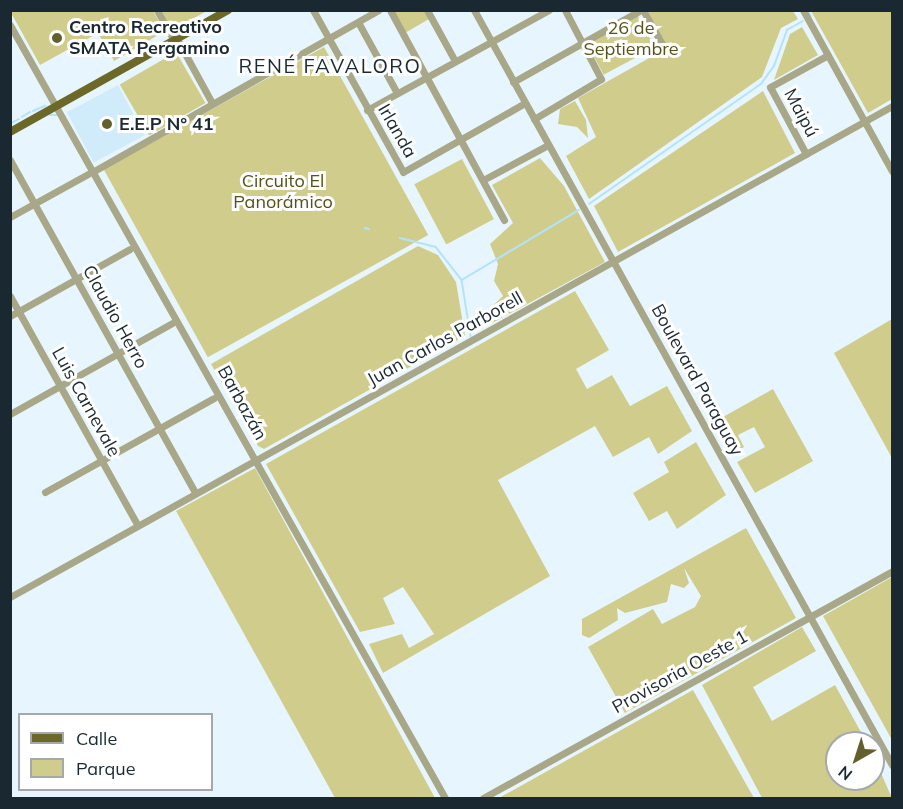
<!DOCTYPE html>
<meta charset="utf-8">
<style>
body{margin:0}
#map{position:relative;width:903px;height:809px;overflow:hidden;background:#e7f6fe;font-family:Mulish,sans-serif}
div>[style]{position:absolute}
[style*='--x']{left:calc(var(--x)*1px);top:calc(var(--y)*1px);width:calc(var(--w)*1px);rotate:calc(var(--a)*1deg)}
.built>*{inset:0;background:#d0ecfb;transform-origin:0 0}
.green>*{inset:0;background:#d0cd8c;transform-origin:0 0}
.stream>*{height:1.5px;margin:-0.75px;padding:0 0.75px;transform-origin:0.75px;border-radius:0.75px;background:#b3e3fc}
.minor>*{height:7px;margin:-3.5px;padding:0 3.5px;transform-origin:3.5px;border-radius:3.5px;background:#a8a787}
.major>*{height:8px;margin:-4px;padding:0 4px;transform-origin:4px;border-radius:4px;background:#6b6828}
.dots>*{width:16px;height:16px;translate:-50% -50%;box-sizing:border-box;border:3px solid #fff;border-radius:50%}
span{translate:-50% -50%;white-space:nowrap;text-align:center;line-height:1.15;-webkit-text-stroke:6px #fff;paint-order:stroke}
.poi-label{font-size:18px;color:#1a2931;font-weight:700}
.left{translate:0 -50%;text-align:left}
.park-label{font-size:18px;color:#565319}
.street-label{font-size:18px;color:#1a2931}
.neighbourhood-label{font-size:20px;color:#1a2931;letter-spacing:1.5px}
.frame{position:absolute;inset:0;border:12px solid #1a2931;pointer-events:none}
.legend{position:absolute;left:18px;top:713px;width:195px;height:78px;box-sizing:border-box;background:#fff;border:2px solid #a3a9ad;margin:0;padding:8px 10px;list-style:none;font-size:18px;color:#1a2931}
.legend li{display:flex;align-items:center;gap:12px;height:30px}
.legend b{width:30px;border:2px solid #a3a9ad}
.north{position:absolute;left:825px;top:731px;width:60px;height:60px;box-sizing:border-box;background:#fff;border:2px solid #a3a9ad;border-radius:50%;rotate:219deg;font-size:16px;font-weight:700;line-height:24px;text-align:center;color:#1a2931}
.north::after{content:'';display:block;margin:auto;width:21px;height:27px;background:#63602d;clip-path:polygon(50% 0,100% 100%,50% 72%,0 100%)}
</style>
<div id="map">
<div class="built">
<div style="left:118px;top:85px;width:57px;height:58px;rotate:62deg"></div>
</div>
<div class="green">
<div style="clip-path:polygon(10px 11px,153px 11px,165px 31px,114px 61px,98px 33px,40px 65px)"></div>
<div style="clip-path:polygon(162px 11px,207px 11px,172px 30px)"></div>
<div style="clip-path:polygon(393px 11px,424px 11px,429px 19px,405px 33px)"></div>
<div style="clip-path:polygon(648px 11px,793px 11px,798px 19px,781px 28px,762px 77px,589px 199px,566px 156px,596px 137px,578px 98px,667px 48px)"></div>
<div style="clip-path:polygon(811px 11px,892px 11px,892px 99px,868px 113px)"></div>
<div style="left:637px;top:14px;width:38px;height:58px;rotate:62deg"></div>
<div style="clip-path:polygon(802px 27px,818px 55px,774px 80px,790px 34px)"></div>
<div style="left:324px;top:47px;width:215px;height:252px;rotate:61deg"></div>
<div style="left:176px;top:52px;width:59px;height:65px;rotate:60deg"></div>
<div style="clip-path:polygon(763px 91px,795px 153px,618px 252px,594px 206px)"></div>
<div style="clip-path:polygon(575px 101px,586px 120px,588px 138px,577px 127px,558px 124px,560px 109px)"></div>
<div style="clip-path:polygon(540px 158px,564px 186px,605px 262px,481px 329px,476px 321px,503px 296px,494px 281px,498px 264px,490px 244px,513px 223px,492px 185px)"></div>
<div style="left:462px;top:159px;width:68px;height:54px;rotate:62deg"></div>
<div style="clip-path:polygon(418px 246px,438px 255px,456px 282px,465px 336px,264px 449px,258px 446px,211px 364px)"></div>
<div style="clip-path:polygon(575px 291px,609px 350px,576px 369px,587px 389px,612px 375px,630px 406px,667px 386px,692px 431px,658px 454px,649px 437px,613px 457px,595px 426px,498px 480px,550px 576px,383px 673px,369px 644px,402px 634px,409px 648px,434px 634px,403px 587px,383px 598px,395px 624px,360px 632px,266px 464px)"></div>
<div style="clip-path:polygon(892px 319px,892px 458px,834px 353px)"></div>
<div style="clip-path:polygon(773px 389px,813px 461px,755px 493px,737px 462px,765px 447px,754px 427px,738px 435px,744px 447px,732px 454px,714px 422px)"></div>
<div style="clip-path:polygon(696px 442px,726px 495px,677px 529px,667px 511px,649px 521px,633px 493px,669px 472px,664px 462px)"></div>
<div style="clip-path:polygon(255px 468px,435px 798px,335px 798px,176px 511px)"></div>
<div style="clip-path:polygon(746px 528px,796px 618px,625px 713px,588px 647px,653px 609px,662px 624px,695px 607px,701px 596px,684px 568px,689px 583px,684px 588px,671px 584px,667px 602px,625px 613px,617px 608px,618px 620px,589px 638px,582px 635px,582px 619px)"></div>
<div style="clip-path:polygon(892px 577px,892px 740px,823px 616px)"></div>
<div style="clip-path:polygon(802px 627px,816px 651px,753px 687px,772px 721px,835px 685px,867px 743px,837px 743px,837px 779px,873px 779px,873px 755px,892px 798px,762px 798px,702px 685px)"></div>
<div style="clip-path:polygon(693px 690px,754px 798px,499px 798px,506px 794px)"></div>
</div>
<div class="stream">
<div style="--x:808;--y:10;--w:7;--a:63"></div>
<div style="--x:33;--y:111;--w:13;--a:-23"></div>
<div style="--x:50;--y:115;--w:6;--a:0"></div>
<div style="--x:22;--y:117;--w:9;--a:-32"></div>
<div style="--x:10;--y:124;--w:10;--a:-29"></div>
<div style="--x:589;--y:204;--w:210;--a:-34.9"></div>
<div style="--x:761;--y:84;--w:22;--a:-54"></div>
<div style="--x:774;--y:66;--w:38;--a:-70"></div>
<div style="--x:787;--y:30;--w:18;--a:-29"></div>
<div style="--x:365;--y:228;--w:4;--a:14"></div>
<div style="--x:400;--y:238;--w:37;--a:14"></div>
<div style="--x:436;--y:247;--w:42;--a:51.8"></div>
<div style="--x:462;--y:280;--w:136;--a:-30.9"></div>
<div style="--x:462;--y:280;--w:57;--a:80.9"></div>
</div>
<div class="minor">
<div style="--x:157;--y:10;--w:35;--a:61"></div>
<div style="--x:313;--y:10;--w:185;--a:60.9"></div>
<div style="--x:403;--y:172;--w:140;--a:-29.5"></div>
<div style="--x:390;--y:10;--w:239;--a:61.5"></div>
<div style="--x:427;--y:10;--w:58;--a:61.2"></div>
<div style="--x:474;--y:10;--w:863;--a:61.03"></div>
<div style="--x:643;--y:10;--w:41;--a:60.9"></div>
<div style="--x:803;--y:10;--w:184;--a:61.1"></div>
<div style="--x:358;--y:22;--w:81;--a:61.2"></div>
<div style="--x:10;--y:25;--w:887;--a:60.63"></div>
<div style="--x:177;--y:39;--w:73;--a:61.3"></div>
<div style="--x:513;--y:82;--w:147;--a:-29.4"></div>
<div style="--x:367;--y:110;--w:208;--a:-28.8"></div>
<div style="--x:534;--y:119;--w:78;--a:-30.8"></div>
<div style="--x:601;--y:79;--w:78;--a:-117.6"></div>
<div style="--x:806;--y:154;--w:76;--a:-118.2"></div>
<div style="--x:770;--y:87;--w:66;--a:-28.9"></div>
<div style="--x:10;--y:160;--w:378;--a:60.9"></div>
<div style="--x:94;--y:171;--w:327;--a:-29.5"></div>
<div style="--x:483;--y:180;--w:74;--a:-28.3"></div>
<div style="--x:10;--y:217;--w:89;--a:-28.9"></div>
<div style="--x:10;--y:296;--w:259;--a:60.9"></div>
<div style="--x:10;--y:316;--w:137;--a:-29.2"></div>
<div style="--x:10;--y:414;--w:186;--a:-29.3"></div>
<div style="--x:45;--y:492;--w:193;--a:-29.1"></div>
<div style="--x:10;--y:597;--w:1009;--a:-29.1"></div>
<div style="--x:483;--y:798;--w:468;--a:-29"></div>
</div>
<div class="major">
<div style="--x:10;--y:132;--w:250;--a:-29.2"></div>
</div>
<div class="dots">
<div style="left:57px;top:38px;background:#63602d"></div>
<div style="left:107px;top:124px;background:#63602d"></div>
</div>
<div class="poi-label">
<span class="left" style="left:69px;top:38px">Centro Recreativo<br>SMATA Pergamino</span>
<span class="left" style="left:119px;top:124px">E.E.P N° 41</span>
</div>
<div class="park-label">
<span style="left:631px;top:39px">26 de<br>Septiembre</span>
<span style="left:283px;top:192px">Circuito El<br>Panorámico</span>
</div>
<div class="street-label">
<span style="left:801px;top:113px;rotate:62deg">Maipú</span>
<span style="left:397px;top:131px;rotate:60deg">Irlanda</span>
<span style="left:115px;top:317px;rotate:61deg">Claudio Herro</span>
<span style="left:445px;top:339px;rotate:-29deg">Juan Carlos Parborell</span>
<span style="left:697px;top:380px;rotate:61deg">Boulevard Paraguay</span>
<span style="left:86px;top:402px;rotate:61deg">Luis Carnevale</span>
<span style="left:242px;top:403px;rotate:61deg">Barbazán</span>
<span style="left:680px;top:672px;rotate:-29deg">Provisoria Oeste 1</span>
</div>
<div class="neighbourhood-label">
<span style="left:330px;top:65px">RENÉ FAVALORO</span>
</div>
<div class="frame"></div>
<ul class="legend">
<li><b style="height:8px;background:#6b6828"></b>Calle</li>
<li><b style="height:16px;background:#d0cd8c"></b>Parque</li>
</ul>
<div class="north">N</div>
</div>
